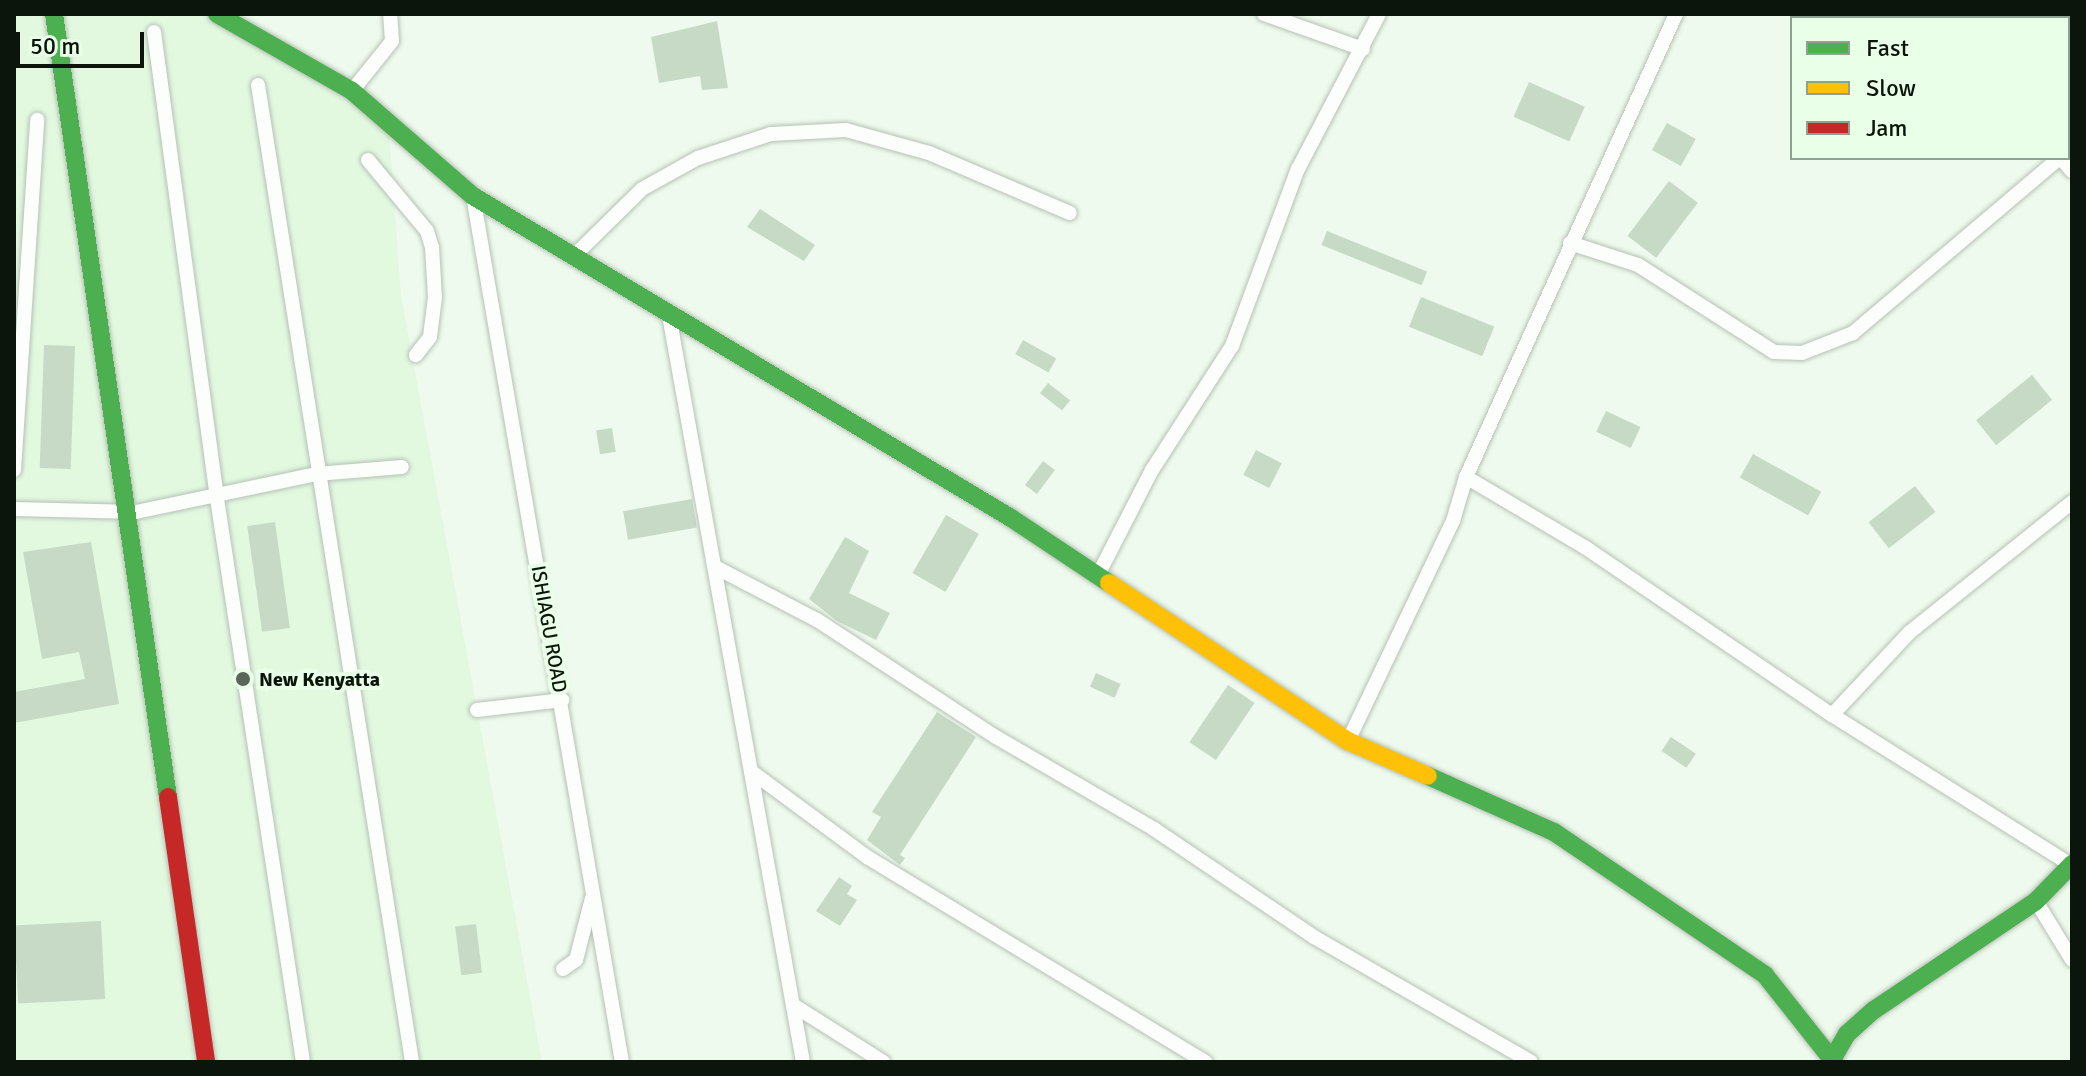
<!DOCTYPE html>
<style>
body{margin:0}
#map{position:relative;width:2086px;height:1076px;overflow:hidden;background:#eefaed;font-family:Signika,sans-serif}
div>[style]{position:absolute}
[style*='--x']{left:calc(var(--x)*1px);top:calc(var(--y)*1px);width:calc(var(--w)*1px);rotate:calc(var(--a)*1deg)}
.built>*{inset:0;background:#e2f9e0}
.building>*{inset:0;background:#c7dac6;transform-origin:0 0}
.roads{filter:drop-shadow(0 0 2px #b6c1b5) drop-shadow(0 0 2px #b6c1b5)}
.street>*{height:14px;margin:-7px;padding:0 7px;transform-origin:7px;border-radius:7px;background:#fcfefc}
.fast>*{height:18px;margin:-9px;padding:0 9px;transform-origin:9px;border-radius:9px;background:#4caf50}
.slow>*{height:18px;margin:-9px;padding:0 9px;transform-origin:9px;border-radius:9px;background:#ffc107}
.jam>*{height:18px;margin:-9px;padding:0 9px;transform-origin:9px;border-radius:9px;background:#c62828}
.dots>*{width:22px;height:22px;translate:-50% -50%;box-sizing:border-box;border:4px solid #e9ffe8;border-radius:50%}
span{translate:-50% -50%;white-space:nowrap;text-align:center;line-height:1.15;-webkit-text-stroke:8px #e9ffe8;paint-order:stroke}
.street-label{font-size:20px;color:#0c150b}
.poi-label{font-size:20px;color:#0c150b;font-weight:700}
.left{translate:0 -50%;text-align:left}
.frame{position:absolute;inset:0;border:16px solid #0c150b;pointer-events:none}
.legend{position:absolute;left:1790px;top:16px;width:280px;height:144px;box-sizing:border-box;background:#e9ffe8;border:2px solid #91a190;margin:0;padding:10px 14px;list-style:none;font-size:24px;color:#0c150b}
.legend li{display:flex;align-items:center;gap:16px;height:40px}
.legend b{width:40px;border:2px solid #91a190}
.scale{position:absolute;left:16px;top:32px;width:128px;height:36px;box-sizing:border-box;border:4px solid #0c150b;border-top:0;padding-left:10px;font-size:24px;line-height:28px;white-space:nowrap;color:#0c150b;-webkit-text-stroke:6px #e9ffe8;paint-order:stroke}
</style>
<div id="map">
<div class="built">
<div style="clip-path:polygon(14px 14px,216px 14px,389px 131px,401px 295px,542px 1062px,14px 1062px)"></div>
</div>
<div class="building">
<div style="clip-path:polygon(717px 21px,728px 88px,702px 90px,700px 76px,659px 83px,651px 37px)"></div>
<div style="left:1529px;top:82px;width:61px;height:38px;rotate:24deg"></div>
<div style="left:1667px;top:123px;width:33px;height:31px;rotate:29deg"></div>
<div style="left:1669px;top:181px;width:36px;height:69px;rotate:37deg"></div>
<div style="clip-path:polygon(760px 209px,815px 245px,804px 261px,747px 227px)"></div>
<div style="left:1327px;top:231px;width:108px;height:15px;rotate:22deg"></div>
<div style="left:1421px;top:297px;width:79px;height:32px;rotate:22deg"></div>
<div style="left:1023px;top:340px;width:38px;height:16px;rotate:29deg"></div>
<div style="left:44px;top:345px;width:31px;height:123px;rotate:2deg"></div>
<div style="left:2032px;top:375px;width:32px;height:72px;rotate:51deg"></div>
<div style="left:1048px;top:383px;width:28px;height:13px;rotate:38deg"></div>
<div style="left:1606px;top:411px;width:38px;height:23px;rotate:25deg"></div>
<div style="left:612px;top:428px;width:24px;height:16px;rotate:81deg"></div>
<div style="left:1256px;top:450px;width:29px;height:28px;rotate:27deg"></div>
<div style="left:1753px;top:454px;width:78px;height:27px;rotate:29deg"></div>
<div style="left:1043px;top:461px;width:15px;height:30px;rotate:37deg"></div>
<div style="left:1915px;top:486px;width:33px;height:59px;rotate:52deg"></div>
<div style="left:692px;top:499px;width:29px;height:70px;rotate:80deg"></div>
<div style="left:946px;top:515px;width:38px;height:67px;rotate:30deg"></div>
<div style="left:275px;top:522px;width:107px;height:28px;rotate:82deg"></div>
<div style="clip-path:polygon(845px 537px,869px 551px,849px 593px,890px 613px,876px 640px,837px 621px,809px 599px)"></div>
<div style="clip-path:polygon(91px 542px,119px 704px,14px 723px,14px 692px,85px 679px,79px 652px,42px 659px,23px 552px)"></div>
<div style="left:1096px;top:673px;width:27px;height:15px;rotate:24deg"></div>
<div style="left:1228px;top:685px;width:32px;height:69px;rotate:34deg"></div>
<div style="clip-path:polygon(937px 712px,976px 737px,900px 855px,905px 858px,900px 865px,867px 840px,881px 817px,872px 812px)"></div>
<div style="left:1671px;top:737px;width:30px;height:17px;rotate:34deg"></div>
<div style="clip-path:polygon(839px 877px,852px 886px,847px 894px,857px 900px,840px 926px,816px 911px)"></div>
<div style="left:101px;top:921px;width:78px;height:87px;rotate:87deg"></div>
<div style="left:476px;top:924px;width:49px;height:21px;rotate:83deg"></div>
</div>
<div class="roads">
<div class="street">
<div style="--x:1264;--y:14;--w:105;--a:19.5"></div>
<div style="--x:1945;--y:14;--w:5;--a:53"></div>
<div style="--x:154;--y:32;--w:464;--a:82.3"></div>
<div style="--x:216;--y:492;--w:577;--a:81.32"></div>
<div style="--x:258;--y:85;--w:989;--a:81.04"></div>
<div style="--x:352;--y:91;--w:64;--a:-51.3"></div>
<div style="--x:392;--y:41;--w:27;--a:-94"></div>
<div style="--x:2061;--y:158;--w:17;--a:50"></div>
<div style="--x:368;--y:160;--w:92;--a:50.3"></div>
<div style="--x:427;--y:231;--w:17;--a:73"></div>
<div style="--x:432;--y:247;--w:50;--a:86.6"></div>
<div style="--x:435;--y:297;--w:40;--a:97.1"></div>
<div style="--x:430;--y:337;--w:23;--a:128"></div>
<div style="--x:473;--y:196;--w:879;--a:80.24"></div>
<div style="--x:1570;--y:243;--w:71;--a:17.9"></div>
<div style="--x:1638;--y:265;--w:161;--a:32.6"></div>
<div style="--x:1774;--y:352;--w:28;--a:2"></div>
<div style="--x:1802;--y:353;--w:55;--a:-21.4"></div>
<div style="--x:1853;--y:333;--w:270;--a:-40.3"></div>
<div style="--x:573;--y:257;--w:97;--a:-44.6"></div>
<div style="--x:642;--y:189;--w:64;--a:-29"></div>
<div style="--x:698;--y:158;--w:77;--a:-18.2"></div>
<div style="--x:771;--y:134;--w:75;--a:-3.1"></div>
<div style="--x:846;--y:130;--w:86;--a:15.5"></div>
<div style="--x:929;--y:153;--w:153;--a:23.1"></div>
<div style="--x:669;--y:315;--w:759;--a:79.83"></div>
<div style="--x:14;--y:470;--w:351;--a:-86.2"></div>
<div style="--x:1466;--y:477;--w:139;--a:30.6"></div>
<div style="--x:1586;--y:548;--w:297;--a:34.2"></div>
<div style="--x:1832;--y:715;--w:282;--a:32.1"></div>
<div style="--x:14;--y:509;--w:122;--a:1.4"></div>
<div style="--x:136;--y:512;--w:184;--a:-11.9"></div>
<div style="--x:316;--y:474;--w:86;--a:-4.7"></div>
<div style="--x:717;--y:568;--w:113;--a:27.5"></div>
<div style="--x:817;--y:620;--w:214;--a:33.2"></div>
<div style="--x:996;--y:737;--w:183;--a:30.2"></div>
<div style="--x:1154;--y:829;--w:193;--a:34"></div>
<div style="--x:1314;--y:937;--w:250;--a:29.9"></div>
<div style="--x:1099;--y:573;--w:116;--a:-62.8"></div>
<div style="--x:1152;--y:470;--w:148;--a:-57.2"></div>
<div style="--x:1232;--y:346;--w:189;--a:-69.6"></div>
<div style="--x:1298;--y:169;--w:175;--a:-62.4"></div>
<div style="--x:477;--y:710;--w:86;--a:-6.7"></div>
<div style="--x:1832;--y:715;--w:114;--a:-46.8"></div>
<div style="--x:1910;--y:632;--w:208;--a:-38.7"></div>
<div style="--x:1348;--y:741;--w:244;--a:-64.5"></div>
<div style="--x:1453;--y:521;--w:46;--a:-73.5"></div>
<div style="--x:1466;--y:477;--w:508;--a:-65.6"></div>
<div style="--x:752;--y:772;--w:143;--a:36.5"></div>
<div style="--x:867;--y:857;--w:396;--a:31.2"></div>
<div style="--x:2036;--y:901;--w:69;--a:58.6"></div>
<div style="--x:563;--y:969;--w:16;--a:-35"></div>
<div style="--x:576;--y:960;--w:64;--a:-75.5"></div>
<div style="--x:793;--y:1005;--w:107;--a:32.3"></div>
</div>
<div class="fast">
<div style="--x:54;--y:14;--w:791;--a:81.72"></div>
<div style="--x:217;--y:14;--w:155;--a:29.7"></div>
<div style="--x:352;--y:91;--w:160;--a:41"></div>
<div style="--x:473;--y:196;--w:627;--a:30.9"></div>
<div style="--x:1011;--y:518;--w:118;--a:33.6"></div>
<div style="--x:1428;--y:776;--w:138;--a:24"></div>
<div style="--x:1554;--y:832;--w:255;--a:34.1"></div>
<div style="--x:1765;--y:975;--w:111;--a:51.6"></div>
<div style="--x:1833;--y:1058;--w:28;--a:-60"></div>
<div style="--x:1847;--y:1034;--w:36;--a:-42"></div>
<div style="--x:1874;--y:1010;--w:195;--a:-33.9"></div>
<div style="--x:2036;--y:901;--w:52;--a:-45.8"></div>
</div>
<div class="slow">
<div style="--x:1109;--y:583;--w:287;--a:33.5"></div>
<div style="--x:1348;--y:741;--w:87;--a:23.6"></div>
</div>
<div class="jam">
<div style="--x:168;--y:797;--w:268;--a:81.8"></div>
</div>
</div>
<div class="dots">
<div style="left:243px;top:679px;background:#5b655a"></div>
</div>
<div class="street-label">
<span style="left:549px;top:629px;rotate:80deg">ISHIAGU ROAD</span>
</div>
<div class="poi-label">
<span class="left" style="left:259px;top:679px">New Kenyatta</span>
</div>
<div class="frame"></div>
<ul class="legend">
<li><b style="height:10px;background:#4caf50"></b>Fast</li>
<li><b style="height:10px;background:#ffc107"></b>Slow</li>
<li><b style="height:10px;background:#c62828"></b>Jam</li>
</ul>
<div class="scale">50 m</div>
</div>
